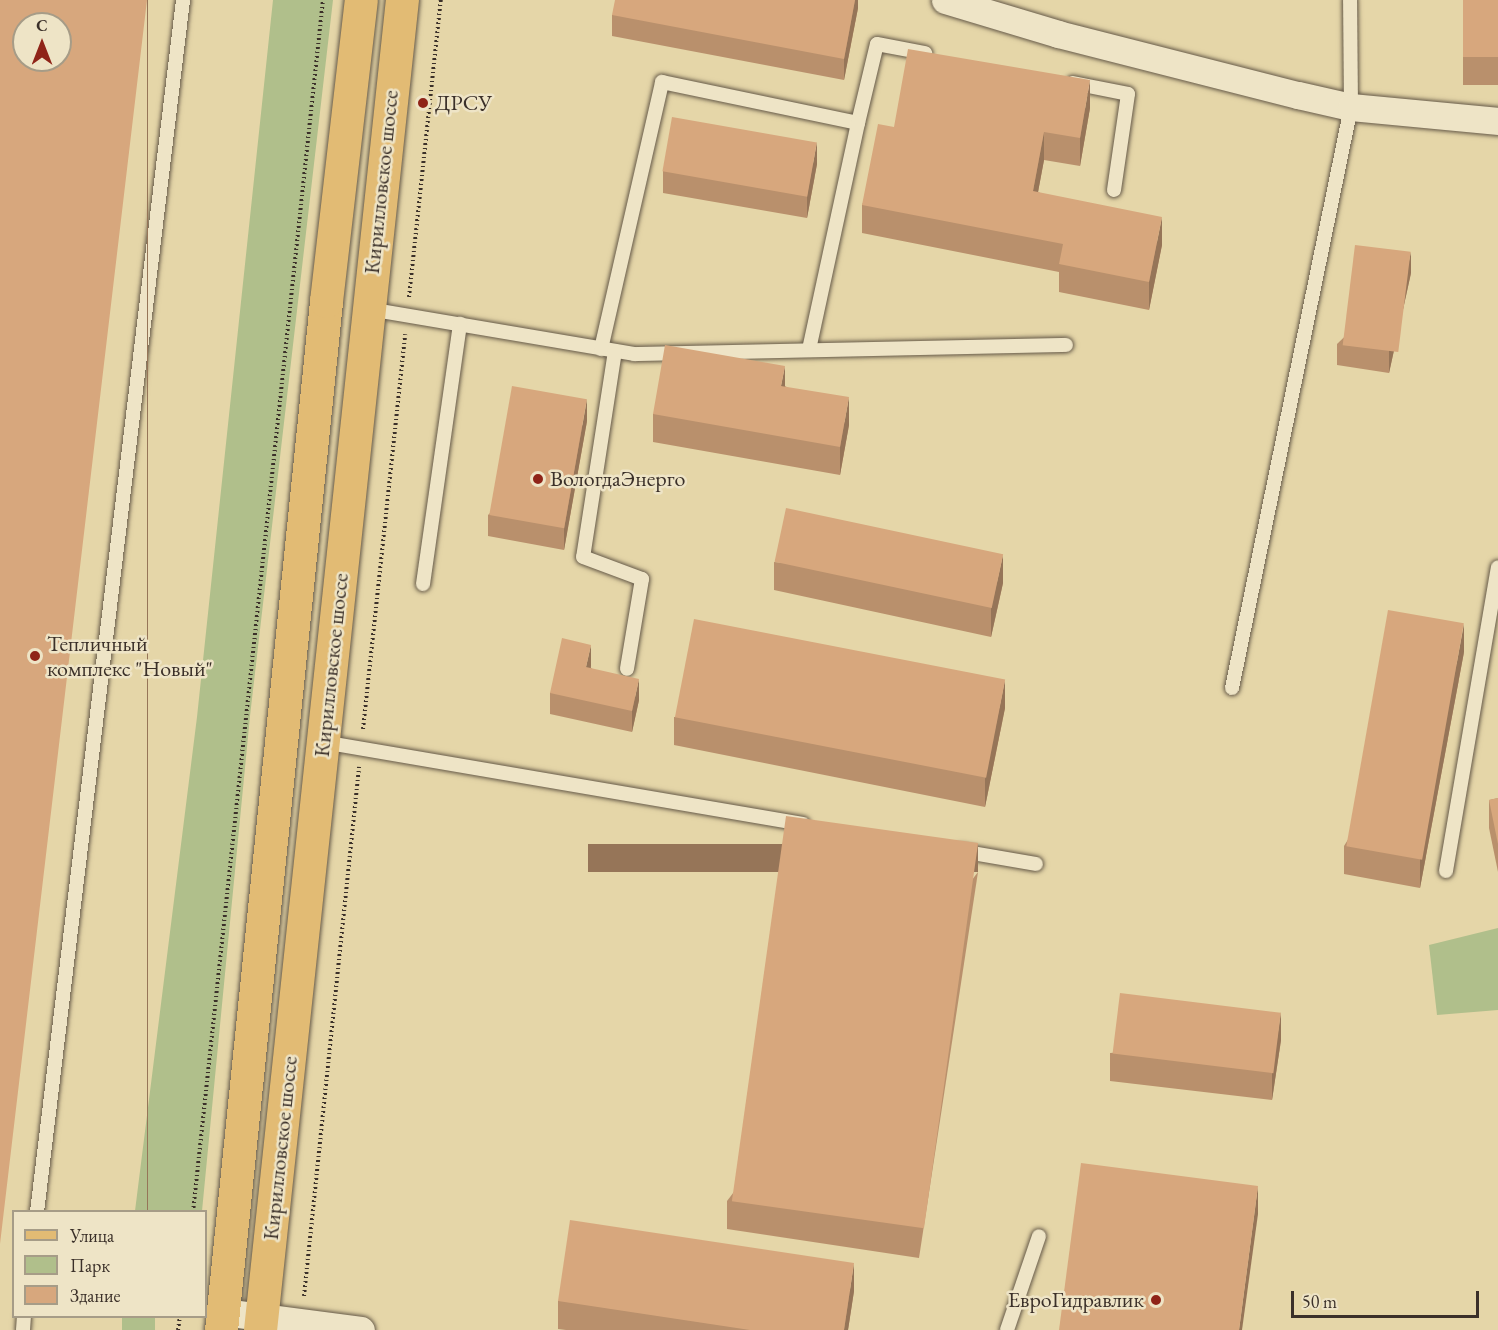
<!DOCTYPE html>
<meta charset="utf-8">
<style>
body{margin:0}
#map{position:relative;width:1498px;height:1330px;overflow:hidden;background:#e5d6a8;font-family:"EB Garamond",serif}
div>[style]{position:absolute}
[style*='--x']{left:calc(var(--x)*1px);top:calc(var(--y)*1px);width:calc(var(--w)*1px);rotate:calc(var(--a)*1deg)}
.green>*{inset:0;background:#b0bf8b;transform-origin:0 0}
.path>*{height:4px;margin-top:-2px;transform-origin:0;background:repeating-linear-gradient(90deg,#3b3029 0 1.5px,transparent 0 4.5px)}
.roads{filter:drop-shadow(0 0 2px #665a49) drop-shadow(0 0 2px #665a49)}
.service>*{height:14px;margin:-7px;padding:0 7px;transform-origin:7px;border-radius:7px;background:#eee4c6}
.minor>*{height:27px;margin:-13.5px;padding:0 13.5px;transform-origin:13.5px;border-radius:13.5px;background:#eee4c6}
.primary>*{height:33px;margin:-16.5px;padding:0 16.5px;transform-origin:16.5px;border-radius:16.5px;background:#e2bb74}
.wall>*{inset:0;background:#b9906c;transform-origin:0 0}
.shaded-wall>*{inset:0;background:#967558;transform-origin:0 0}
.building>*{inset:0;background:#d7a77d;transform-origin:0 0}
.dots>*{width:16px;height:16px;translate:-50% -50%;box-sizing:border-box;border:3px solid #eee4c6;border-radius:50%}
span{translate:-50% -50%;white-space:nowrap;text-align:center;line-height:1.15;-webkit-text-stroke:5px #eee4c6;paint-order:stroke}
.poi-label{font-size:22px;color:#3b3029}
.left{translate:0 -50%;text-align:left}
.right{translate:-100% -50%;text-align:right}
.street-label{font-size:22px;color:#3b3029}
.legend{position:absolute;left:12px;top:1210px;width:195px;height:108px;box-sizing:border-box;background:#eee4c6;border:2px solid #a69c87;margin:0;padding:8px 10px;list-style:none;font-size:18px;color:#3b3029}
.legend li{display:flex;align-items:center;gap:12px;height:30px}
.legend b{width:30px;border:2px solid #a69c87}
.north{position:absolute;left:12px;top:12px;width:60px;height:60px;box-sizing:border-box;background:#eee4c6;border:2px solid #a69c87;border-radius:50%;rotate:0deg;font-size:16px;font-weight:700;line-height:24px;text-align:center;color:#3b3029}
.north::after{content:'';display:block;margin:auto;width:21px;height:27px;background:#8f2418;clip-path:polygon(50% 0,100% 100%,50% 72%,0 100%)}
.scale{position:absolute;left:1291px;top:1291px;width:188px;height:27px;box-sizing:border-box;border:3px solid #3b3029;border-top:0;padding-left:8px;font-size:18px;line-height:21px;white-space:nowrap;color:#3b3029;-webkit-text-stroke:4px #eee4c6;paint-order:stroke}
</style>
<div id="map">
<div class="green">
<div style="clip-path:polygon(273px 0,333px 0,250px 716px,202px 1211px,135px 1211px,197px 717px)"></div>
<div style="clip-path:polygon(1498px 928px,1498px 1010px,1437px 1015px,1429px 945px)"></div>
<div style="left:122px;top:1317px;width:33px;height:13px"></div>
</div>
<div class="path">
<div style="--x:409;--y:297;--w:299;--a:-83.9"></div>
<div style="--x:363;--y:729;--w:397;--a:-83.9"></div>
<div style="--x:193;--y:1212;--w:1219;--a:-83.88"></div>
<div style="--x:304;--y:1296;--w:532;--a:-84.06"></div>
<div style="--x:178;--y:1330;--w:14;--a:-82"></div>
</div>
<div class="roads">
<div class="service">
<div style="--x:1073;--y:83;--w:56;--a:11.3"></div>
<div style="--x:1128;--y:94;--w:97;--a:98.3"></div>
<div style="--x:858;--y:123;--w:81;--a:-76.5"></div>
<div style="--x:877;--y:44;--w:49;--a:10.6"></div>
<div style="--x:369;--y:309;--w:269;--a:9.6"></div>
<div style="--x:634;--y:354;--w:432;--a:-1.2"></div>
<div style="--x:601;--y:349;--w:274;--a:-77.1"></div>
<div style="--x:662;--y:82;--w:200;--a:11.8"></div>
<div style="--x:858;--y:123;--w:232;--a:102.2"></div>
<div style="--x:615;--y:351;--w:208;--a:98.8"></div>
<div style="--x:583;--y:557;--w:63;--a:20.4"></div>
<div style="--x:642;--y:579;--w:91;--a:99.5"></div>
<div style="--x:423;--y:584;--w:263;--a:-81.9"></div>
<div style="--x:1232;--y:688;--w:593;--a:-78.42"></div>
<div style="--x:1351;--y:107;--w:107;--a:-90.5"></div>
<div style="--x:323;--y:742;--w:487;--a:9.7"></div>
<div style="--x:961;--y:851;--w:76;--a:9.8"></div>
<div style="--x:1446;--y:871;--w:308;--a:-80.3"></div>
<div style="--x:37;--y:1212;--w:1221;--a:-83.13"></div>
<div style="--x:23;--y:1330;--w:14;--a:-86"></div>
<div style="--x:1007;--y:1330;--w:99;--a:-71.2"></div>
</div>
<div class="minor">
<div style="--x:945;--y:0;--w:118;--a:16.7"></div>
<div style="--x:1058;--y:34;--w:248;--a:14.3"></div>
<div style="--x:1298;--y:95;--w:54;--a:12.8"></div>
<div style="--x:1351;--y:107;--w:148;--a:5.4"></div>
<div style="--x:223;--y:1312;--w:139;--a:7.4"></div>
</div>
<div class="primary">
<div style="--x:221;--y:1330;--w:1034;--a:-84.17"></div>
<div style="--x:326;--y:301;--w:303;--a:-83.4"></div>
<div style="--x:260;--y:1330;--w:1338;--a:-83.91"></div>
</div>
</div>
<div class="wall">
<div style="clip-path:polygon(858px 0,858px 8px,844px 80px,612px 36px,612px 15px)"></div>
<div style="left:1463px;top:0;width:35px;height:85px"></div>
<div style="clip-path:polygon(1090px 108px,1080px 166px,1044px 160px,1038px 192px,1162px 245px,1149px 310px,1059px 292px,1059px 272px,862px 233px,862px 205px,894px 127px)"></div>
<div style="clip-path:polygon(817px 164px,807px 218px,663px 193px,663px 171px)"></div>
<div style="clip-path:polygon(1411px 273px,1389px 373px,1337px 365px,1337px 344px)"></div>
<div style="clip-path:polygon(785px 386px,849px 425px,840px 475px,653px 442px,653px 414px)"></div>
<div style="clip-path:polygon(587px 421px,564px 550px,488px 536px,488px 515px)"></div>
<div style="clip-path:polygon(774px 562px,1003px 583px,991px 637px,774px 590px)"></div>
<div style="clip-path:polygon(1464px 652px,1420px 888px,1344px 874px,1344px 846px)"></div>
<div style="clip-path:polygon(591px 666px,591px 668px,639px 700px,632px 732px,550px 714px,550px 693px)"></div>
<div style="clip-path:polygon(1005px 708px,985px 807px,674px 745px,674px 717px)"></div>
<div style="clip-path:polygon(1498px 798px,1498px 872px,1489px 828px,1489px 800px)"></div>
<div style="clip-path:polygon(978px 872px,919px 1258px,727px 1229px,727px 1201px)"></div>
<div style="clip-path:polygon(1281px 1040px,1272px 1100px,1110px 1081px,1110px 1053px)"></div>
<div style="clip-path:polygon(854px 1291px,848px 1330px,566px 1330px,558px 1329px,558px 1301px)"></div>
</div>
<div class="shaded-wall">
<div style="left:147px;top:0;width:1px;height:1253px"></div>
<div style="clip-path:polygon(855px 0,858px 0,858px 8px,844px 80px,844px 59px)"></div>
<div style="clip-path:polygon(1090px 80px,1090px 108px,1080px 166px,1080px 138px)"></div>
<div style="clip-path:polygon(1044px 132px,1044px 160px,1033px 219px,1033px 191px)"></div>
<div style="clip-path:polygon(817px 142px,817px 164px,807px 218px,807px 196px)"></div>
<div style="clip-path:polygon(1162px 217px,1162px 245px,1149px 310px,1149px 282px)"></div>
<div style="clip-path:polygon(1411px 252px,1411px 273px,1389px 373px,1389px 351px)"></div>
<div style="clip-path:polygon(785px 366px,785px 394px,781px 386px)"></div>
<div style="clip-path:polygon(849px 397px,849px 425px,840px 475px,840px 447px)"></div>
<div style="clip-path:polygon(587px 399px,587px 421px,564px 550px,564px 529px)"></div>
<div style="clip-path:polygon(1003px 555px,1003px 583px,991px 637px,991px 609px)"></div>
<div style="clip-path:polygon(1464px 624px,1464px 652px,1420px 888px,1420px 860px)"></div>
<div style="clip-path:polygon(591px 645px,591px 666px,586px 688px,586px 667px)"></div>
<div style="clip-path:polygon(639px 679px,639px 700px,632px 732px,632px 711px)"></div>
<div style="clip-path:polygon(1005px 680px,1005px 708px,985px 807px,985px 779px)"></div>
<div style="left:978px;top:844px;width:28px;height:390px;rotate:90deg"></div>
<div style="clip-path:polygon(1281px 1012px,1281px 1040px,1272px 1100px,1272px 1072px)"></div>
<div style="clip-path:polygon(1258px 1186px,1258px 1214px,1242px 1330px,1239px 1330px)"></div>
<div style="clip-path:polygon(854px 1263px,854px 1291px,848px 1330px,844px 1330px)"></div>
</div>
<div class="building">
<div style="clip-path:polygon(evenodd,0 0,147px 0,0 1244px,0 0,24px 24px,60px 24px,60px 60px,24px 60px,24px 24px)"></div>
<div style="clip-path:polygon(615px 0,855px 0,844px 59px,612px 15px)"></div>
<div style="left:1463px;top:0;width:35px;height:57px"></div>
<div style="clip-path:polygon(908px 49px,1090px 80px,1080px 138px,1044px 132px,1033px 191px,1162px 217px,1149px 282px,1059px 264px,1063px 244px,862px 205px,878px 124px,894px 127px)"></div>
<div style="left:672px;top:117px;width:147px;height:55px;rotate:10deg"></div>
<div style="left:1355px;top:245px;width:56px;height:101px;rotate:7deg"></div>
<div style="clip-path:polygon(665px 345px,785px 366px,781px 386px,849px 397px,840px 447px,653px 414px)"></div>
<div style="left:512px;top:386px;width:76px;height:131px;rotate:10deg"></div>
<div style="left:786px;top:508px;width:222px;height:55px;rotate:12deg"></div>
<div style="left:1388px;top:610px;width:77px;height:240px;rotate:10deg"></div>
<div style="left:694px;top:619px;width:317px;height:100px;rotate:11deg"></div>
<div style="clip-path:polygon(562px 638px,591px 645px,586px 667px,639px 679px,632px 711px,550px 693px)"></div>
<div style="clip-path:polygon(1498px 798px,1498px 844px,1489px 800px)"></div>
<div style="left:786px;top:816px;width:194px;height:389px;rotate:8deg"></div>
<div style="left:1120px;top:993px;width:162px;height:61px;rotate:7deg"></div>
<div style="clip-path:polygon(1081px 1163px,1258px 1186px,1239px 1330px,1059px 1330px)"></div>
<div style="clip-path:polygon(570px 1220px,854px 1263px,844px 1330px,750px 1330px,558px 1301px)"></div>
</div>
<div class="dots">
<div style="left:423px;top:103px;background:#8f2418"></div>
<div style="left:538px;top:479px;background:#8f2418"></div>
<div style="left:35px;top:656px;background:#8f2418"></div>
<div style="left:1156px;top:1300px;background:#8f2418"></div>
</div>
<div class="poi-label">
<span class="left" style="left:435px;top:103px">ДРСУ</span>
<span class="left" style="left:550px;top:479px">ВологдаЭнерго</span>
<span class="left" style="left:47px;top:656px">Тепличный<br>комплекс "Новый"</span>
<span class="right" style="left:1144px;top:1300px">ЕвроГидравлик</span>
</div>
<div class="street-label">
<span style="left:381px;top:182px;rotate:-84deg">Кирилловское шоссе</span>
<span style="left:331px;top:665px;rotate:-84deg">Кирилловское шоссе</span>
<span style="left:280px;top:1148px;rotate:-84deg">Кирилловское шоссе</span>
</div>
<ul class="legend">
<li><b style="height:8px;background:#e2bb74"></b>Улица</li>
<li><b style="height:16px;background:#b0bf8b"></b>Парк</li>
<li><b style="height:16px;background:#d7a77d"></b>Здание</li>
</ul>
<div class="north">С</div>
<div class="scale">50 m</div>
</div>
